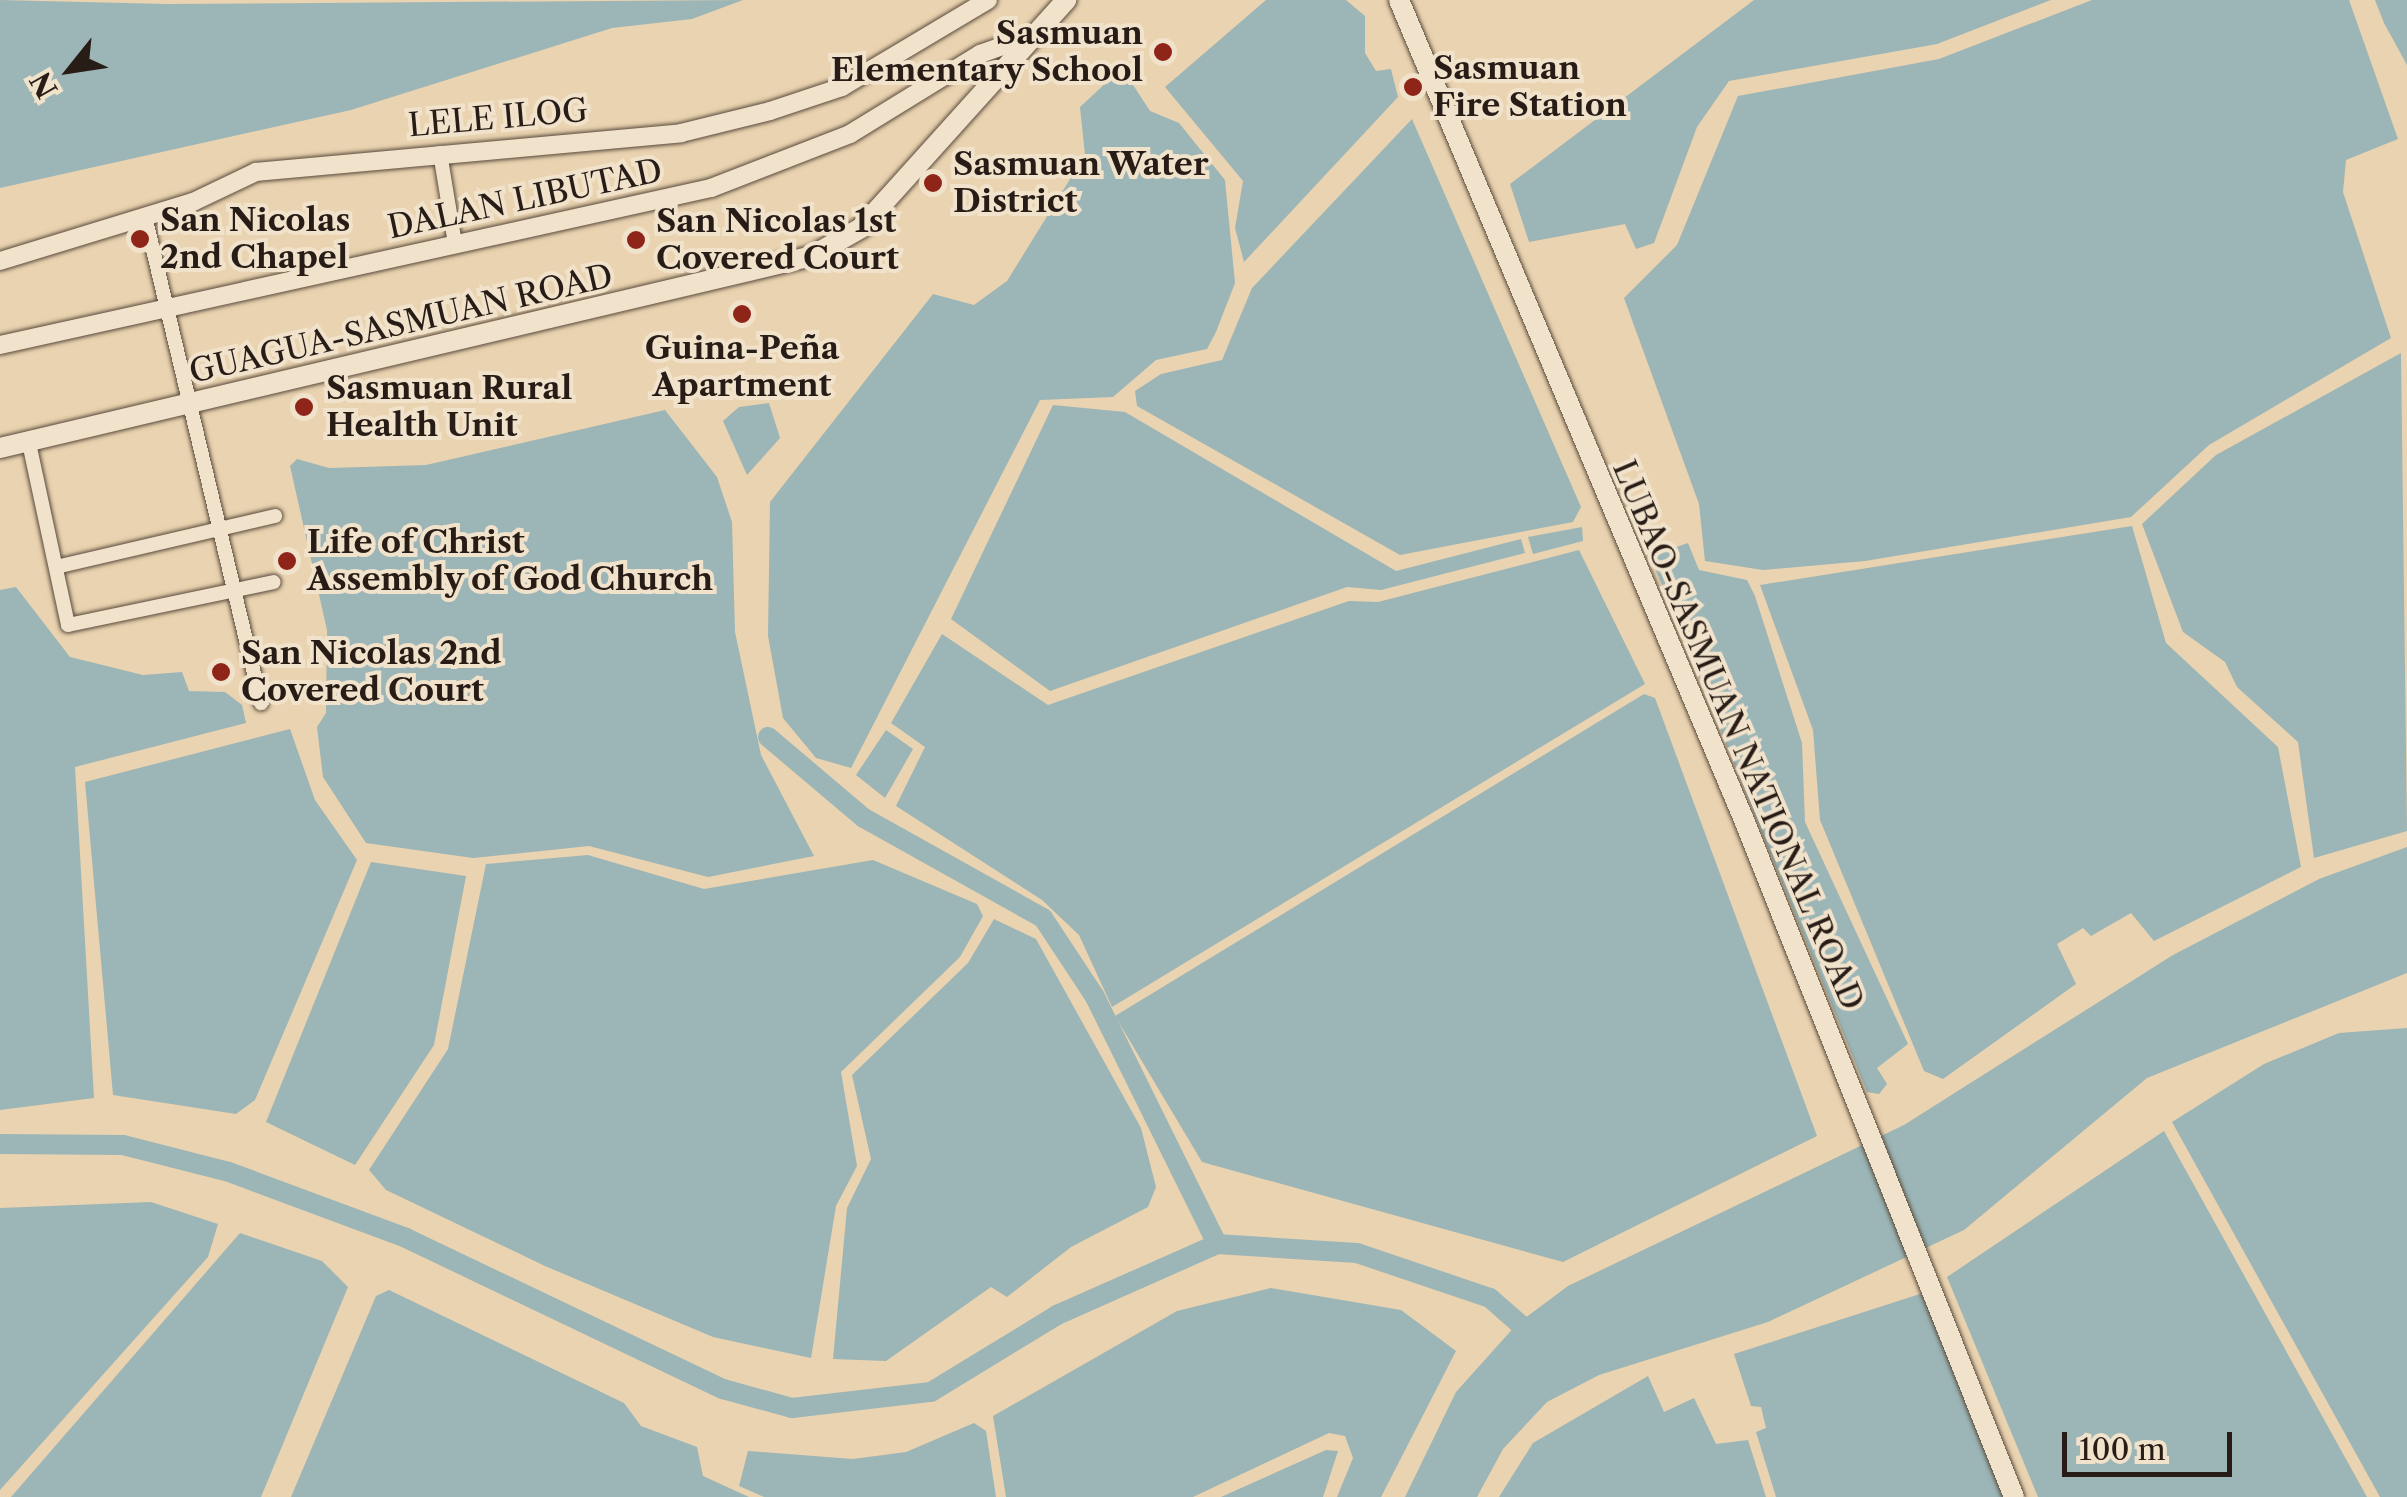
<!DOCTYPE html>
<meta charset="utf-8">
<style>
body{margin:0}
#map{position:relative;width:2407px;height:1497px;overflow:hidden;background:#ead3b0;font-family:"Libre Caslon Text",serif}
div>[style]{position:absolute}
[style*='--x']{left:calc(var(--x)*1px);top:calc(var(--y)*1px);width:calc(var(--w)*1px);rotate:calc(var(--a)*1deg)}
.water>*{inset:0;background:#9cb5b6}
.river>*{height:20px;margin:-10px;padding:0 10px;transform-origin:10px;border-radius:10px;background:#9cb5b6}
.roads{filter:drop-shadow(0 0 2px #584a3c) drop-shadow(0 0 2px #584a3c)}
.minor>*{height:14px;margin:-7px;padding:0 7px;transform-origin:7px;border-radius:7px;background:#f1e2cc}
.tertiary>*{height:18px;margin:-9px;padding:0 9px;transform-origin:9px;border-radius:9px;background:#f1e2cc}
.secondary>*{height:20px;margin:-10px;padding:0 10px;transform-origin:10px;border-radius:10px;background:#f1e2cc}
.dots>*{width:28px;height:28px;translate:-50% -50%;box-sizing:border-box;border:5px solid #f1e2cc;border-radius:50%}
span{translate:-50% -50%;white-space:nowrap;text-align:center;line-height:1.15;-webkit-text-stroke:8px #f1e2cc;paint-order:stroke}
.poi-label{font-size:32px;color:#271c16;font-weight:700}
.right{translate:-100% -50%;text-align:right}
.left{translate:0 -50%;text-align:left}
.street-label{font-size:32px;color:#271c16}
.north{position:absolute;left:20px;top:20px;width:100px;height:100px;-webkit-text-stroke:8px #f1e2cc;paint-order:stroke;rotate:240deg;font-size:28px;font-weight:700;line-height:40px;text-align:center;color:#271c16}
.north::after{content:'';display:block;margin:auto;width:35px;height:45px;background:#271c16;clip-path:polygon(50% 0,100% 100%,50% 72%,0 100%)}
.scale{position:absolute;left:2062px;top:1432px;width:170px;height:45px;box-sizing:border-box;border:5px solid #271c16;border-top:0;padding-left:12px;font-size:30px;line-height:35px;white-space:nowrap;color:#271c16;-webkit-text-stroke:8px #f1e2cc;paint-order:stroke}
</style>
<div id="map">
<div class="water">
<div style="clip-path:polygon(0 0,166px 4px,743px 0,692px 19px,612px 28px,351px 110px,0 188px)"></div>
<div style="clip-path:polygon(1266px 0,1346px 0,1365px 16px,1365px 53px,1376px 71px,1391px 69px,1398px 97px,1244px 262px,1235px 228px,1243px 181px,1165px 87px)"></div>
<div style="clip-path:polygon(1754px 0,2051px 0,1937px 44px,1729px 81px,1697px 127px,1654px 243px,1636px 249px,1625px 224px,1529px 242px,1510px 184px)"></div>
<div style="clip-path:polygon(2092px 0,2349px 0,2398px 139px,2346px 160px,2343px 192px,2391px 338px,2209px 445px,2131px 517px,1865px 561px,1763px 570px,1705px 561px,1699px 504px,1624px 298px,1677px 245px,1738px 96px,1939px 59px)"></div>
<div style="clip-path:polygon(2375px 0,2407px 0,2407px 65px,2384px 23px)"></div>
<div style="clip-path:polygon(1122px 68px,1150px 111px,1179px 123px,1225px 180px,1235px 283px,1216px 332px,1207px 349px,1156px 360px,1113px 397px,1040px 400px,851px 768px,816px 758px,783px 718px,768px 636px,770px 502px,933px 294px,974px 305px,1007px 281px,1085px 155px,1080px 107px)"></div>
<div style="clip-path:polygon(1412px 119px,1581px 507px,1573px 522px,1400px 555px,1137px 406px,1135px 391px,1161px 374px,1222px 360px,1252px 288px)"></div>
<div style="clip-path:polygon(2401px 353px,2407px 831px,2314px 858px,2298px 742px,2237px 687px,2225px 662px,2183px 632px,2142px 524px,2216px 455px)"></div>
<div style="clip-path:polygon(769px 403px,780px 438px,747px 475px,723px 421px,739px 407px)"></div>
<div style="clip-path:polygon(1053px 405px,1125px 412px,1396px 571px,1521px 539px,1525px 553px,1381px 590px,1347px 587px,1050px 691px,951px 619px)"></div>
<div style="clip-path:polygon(665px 410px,717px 477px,732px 522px,735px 632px,761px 755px,814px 856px,708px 877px,589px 846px,473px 858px,366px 843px,323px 777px,317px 727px,326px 713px,327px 630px,290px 466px,297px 459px,329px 468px,426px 465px)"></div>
<div style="clip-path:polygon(2132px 526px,2166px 643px,2278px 747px,2301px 867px,2154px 941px,2131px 913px,2091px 936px,2083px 928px,2057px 944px,2076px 984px,1943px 1079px,1924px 1071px,1820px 820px,1813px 730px,1760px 585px)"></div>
<div style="clip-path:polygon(1582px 527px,1583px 541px,1533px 554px,1528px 537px)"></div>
<div style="clip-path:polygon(1688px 543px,1699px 570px,1747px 580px,1755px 596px,1802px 743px,1805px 822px,1908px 1044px,1877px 1068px,1887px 1084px,1879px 1094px,1867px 1092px,1650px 556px)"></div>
<div style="clip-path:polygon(1579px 550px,1645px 684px,1112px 1007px,1079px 935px,1042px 900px,896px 806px,925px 747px,891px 723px,942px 634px,1048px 705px,1349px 601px,1378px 602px)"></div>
<div style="clip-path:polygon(16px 587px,70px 657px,143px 675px,182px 672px,189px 691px,225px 692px,242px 705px,246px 723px,75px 767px,94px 1098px,0 1110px,0 590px)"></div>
<div style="clip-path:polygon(1644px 694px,1655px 698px,1817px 1136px,1563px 1262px,1202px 1162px,1115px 1016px)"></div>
<div style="clip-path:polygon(290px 729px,315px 800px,357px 860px,255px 1100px,236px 1114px,113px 1095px,85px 782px)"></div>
<div style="clip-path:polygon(886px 730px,913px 749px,885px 798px,856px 775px)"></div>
<div style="clip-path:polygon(2407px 847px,2407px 973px,2147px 1078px,1964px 1230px,1768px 1322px,1599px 1375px,1547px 1402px,1503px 1449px,1477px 1497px,1405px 1497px,1456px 1392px,1517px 1324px,1568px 1286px,1904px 1125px,2173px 955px,2319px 879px)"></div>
<div style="clip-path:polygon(588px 855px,704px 889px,873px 860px,977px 904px,983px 916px,960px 957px,841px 1072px,857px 1166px,836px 1206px,811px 1358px,713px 1337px,545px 1266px,386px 1190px,369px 1170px,448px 1049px,486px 864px)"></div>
<div style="clip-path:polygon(371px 862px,466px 876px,434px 1045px,355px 1165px,266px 1122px)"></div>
<div style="clip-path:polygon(994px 919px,1036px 939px,1141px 1128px,1156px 1187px,1148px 1207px,1071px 1247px,1007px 1297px,991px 1287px,886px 1361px,833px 1359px,847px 1208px,871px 1159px,852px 1075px,968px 963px)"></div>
<div style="clip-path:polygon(2407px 1028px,2407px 1497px,2380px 1497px,2172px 1122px,2264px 1064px,2339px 1033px)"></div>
<div style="clip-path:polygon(2164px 1131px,2367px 1497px,2038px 1497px,1947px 1277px)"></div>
<div style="clip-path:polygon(151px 1202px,218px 1224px,208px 1257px,0 1490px,0 1208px)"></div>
<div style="clip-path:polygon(240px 1233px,322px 1261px,348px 1287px,261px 1497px,11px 1497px)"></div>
<div style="clip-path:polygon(1271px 1288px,1401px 1310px,1456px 1351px,1381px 1497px,1337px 1497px,1353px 1458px,1345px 1436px,1329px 1433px,1193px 1497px,1006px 1497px,993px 1416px,1177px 1311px)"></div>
<div style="clip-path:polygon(389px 1290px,624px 1403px,641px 1426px,697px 1447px,703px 1476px,749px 1497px,291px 1497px,376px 1296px)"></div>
<div style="clip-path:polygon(1923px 1293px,2005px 1497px,1776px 1497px,1756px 1432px,1766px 1428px,1761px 1407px,1751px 1406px,1734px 1354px)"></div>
<div style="clip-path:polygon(1648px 1376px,1664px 1412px,1694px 1398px,1716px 1444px,1748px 1440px,1766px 1497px,1499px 1497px,1533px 1443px)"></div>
<div style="clip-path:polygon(974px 1423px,986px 1431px,996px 1497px,764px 1497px,739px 1486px,748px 1451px,853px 1459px,906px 1452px)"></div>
<div style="clip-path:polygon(1326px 1450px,1338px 1451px,1323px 1497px,1221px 1497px)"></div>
</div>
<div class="river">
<div style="--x:768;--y:737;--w:126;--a:40.2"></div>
<div style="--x:864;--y:818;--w:205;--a:29.2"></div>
<div style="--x:1043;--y:918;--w:95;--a:56.6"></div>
<div style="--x:1095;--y:997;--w:275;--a:63.7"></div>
<div style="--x:0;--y:1144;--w:123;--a:0.5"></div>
<div style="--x:123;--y:1145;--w:109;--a:14.3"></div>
<div style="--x:229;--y:1172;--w:189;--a:20.4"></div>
<div style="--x:406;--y:1238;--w:351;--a:25.5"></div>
<div style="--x:723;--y:1389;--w:72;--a:15.4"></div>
<div style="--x:792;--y:1408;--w:140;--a:-6.6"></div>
<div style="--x:931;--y:1392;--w:148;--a:-31.4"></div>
<div style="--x:1057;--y:1315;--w:175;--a:-23.9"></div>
<div style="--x:1217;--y:1244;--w:140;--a:3.7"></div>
<div style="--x:1357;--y:1253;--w:140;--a:18.7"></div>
<div style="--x:1490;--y:1298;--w:65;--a:41.3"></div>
</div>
<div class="roads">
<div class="minor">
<div style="--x:440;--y:153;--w:92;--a:80.6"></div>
<div style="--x:145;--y:216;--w:501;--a:76.6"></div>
<div style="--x:29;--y:443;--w:186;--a:77.9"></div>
<div style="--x:68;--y:625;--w:210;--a:-11.8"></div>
<div style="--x:56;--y:567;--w:225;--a:-13.1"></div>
</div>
<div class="tertiary">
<div style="--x:0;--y:261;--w:202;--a:-17"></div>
<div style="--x:193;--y:202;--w:70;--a:-25.5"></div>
<div style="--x:256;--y:172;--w:427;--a:-5.2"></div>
<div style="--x:681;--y:133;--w:92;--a:-13.9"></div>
<div style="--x:770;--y:111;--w:76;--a:-18.4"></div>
<div style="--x:842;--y:87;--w:170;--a:-30.8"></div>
<div style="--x:0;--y:345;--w:728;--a:-12.45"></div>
<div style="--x:711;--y:188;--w:149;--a:-21.2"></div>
<div style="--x:850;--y:134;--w:153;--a:-31.6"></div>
<div style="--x:980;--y:54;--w:57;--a:-19.4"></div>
</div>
<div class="secondary">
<div style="--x:1399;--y:0;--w:890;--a:67.18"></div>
<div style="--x:1744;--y:820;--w:729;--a:68.26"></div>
<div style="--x:0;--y:448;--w:834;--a:-13.3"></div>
<div style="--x:812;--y:256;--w:56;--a:-29.7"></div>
<div style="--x:861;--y:228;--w:307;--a:-48"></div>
</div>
</div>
<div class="dots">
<div style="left:1163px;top:52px;background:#8f2418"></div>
<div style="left:1413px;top:87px;background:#8f2418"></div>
<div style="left:933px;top:183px;background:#8f2418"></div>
<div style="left:140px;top:239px;background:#8f2418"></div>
<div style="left:636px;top:240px;background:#8f2418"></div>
<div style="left:742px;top:314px;background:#8f2418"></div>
<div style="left:304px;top:407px;background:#8f2418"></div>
<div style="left:287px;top:561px;background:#8f2418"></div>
<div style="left:221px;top:672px;background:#8f2418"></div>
</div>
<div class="poi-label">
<span class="right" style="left:1143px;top:52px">Sasmuan<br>Elementary School</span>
<span class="left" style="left:1433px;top:87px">Sasmuan<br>Fire Station</span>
<span class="left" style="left:953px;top:183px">Sasmuan Water<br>District</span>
<span class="left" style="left:160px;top:239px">San Nicolas<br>2nd Chapel</span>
<span class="left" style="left:656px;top:240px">San Nicolas 1st<br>Covered Court</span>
<span style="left:742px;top:367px">Guina-Peña<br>Apartment</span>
<span class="left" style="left:326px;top:407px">Sasmuan Rural<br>Health Unit</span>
<span class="left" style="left:307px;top:561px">Life of Christ<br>Assembly of God Church</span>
<span class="left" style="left:241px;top:672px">San Nicolas 2nd<br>Covered Court</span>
</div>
<div class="street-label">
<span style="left:498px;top:118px;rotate:-5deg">LELE ILOG</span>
<span style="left:525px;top:199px;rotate:-12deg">DALAN LIBUTAD</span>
<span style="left:401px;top:324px;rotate:-13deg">GUAGUA-SASMUAN ROAD</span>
<span style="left:1738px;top:735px;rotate:67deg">LUBAO-SASMUAN NATIONAL ROAD</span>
</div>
<div class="north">N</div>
<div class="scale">100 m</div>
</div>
